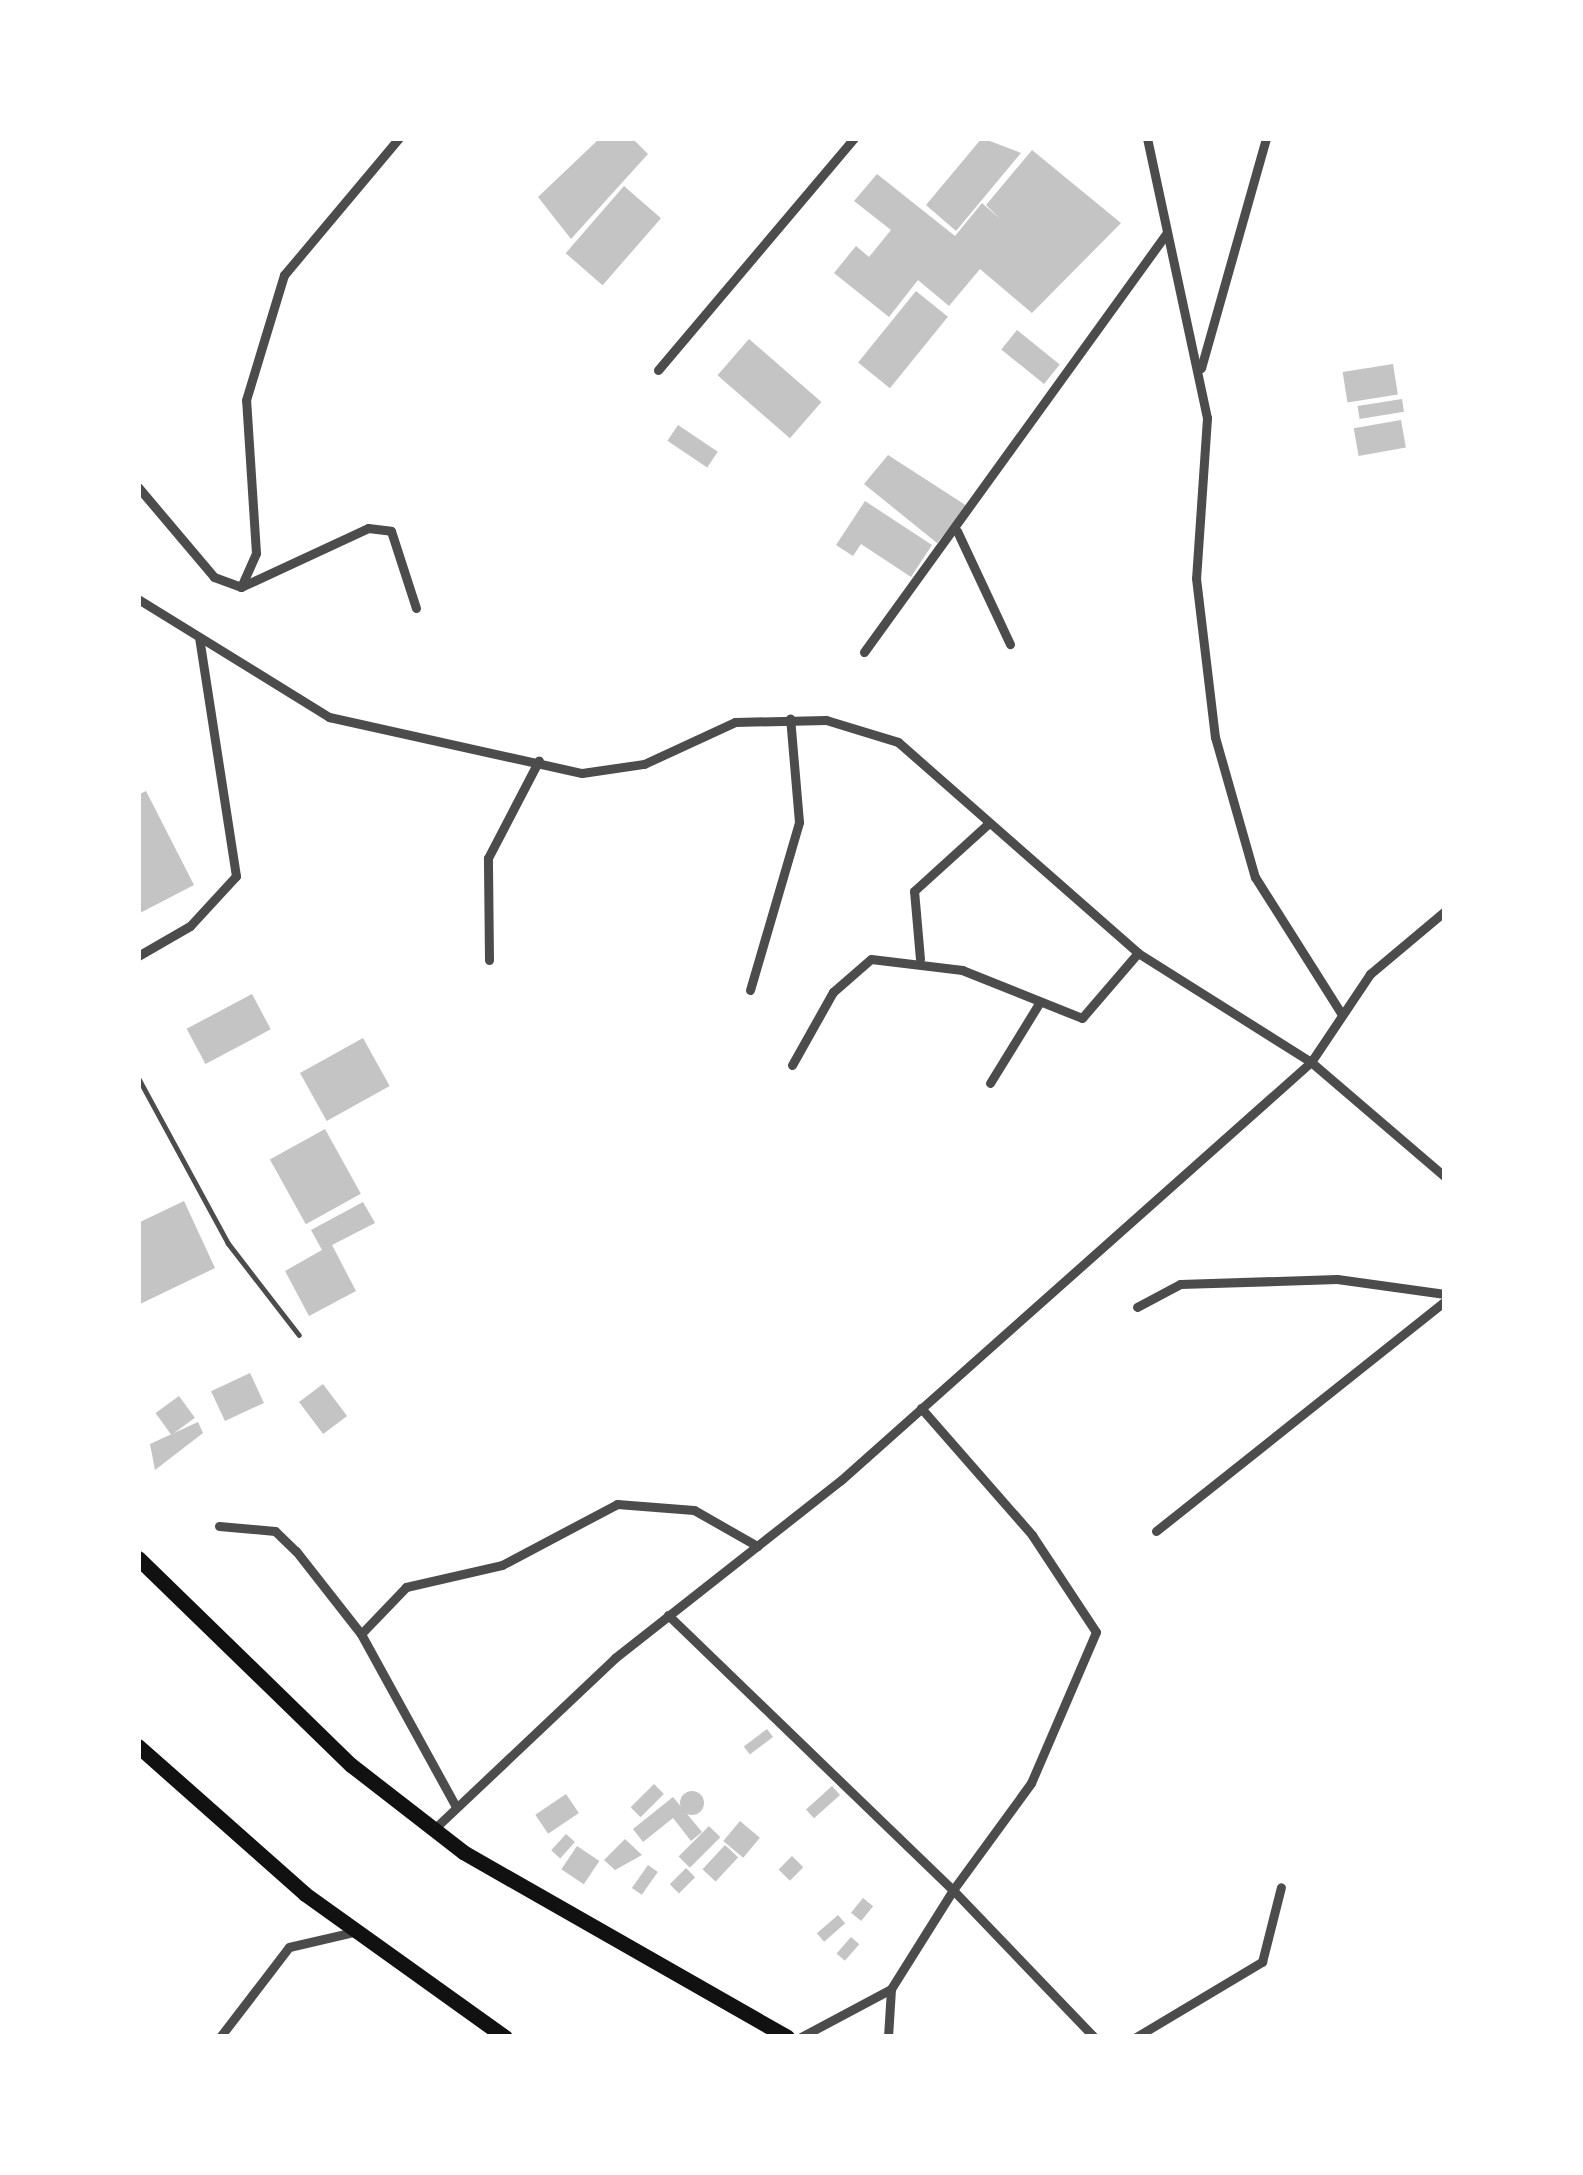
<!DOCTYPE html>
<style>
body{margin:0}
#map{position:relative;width:1583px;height:2175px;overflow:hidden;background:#fff;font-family:"Archivo Narrow",sans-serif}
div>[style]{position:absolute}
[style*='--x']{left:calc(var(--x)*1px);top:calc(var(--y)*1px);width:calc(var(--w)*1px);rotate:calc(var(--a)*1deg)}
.building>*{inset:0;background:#c4c4c4;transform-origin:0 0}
.round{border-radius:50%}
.service>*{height:4.5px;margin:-2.25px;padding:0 2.25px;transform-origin:2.25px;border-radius:2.25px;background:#4c4c4c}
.minor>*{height:9px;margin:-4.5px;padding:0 4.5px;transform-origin:4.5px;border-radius:4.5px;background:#4c4c4c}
.trunk>*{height:15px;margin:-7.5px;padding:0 7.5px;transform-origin:7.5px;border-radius:7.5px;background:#111}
span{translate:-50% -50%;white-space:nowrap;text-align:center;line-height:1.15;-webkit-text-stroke:12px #fff;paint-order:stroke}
.frame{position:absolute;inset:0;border:141px solid #fff;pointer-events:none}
</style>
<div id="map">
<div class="building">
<div style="clip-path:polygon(600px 138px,632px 138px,648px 154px,571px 239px,538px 197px)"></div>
<div style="clip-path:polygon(982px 138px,1021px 153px,956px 231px,926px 205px)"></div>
<div style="clip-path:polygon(1032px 150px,1121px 223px,1032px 313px,980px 269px,949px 306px,918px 280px,889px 317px,834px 273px,856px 246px,869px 257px,891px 230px,854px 201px,877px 174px,955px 236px,982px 203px,1001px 220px,986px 205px)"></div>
<div style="left:624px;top:186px;width:49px;height:89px;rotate:41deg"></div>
<div style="left:916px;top:291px;width:41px;height:92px;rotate:39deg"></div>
<div style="left:1017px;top:330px;width:55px;height:25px;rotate:39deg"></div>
<div style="left:749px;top:339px;width:96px;height:48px;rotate:41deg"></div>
<div style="left:1393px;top:364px;width:31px;height:51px;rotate:81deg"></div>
<div style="left:1402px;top:399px;width:13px;height:45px;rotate:81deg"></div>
<div style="left:1401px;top:420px;width:28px;height:48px;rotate:80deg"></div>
<div style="left:678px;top:425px;width:48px;height:19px;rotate:34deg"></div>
<div style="clip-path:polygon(888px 455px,967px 506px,937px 543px,864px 484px)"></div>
<div style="clip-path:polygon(865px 501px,932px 545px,911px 577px,861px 544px,853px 556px,836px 545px)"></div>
<div style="clip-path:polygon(146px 791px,194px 885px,140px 913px,138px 795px)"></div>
<div style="left:252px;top:994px;width:40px;height:74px;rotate:62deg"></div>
<div style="left:363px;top:1038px;width:55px;height:72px;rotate:61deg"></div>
<div style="left:325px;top:1129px;width:74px;height:63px;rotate:61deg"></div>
<div style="clip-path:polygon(184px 1201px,215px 1268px,138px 1305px,138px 1223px)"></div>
<div style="clip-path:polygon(363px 1202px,375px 1223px,332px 1245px,356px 1291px,309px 1316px,285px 1271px,322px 1250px,311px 1230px)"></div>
<div style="left:250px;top:1373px;width:33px;height:43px;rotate:65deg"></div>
<div style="left:323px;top:1384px;width:40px;height:30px;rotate:53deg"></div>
<div style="left:179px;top:1396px;width:27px;height:29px;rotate:54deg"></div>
<div style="clip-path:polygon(198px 1422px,203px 1433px,155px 1470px,150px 1444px)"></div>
<div style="left:767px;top:1729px;width:10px;height:29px;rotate:53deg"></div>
<div style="left:654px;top:1784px;width:14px;height:33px;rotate:45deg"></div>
<div style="left:832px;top:1786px;width:12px;height:35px;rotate:48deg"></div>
<div class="round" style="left:680px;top:1791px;width:24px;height:24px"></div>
<div style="left:566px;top:1794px;width:23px;height:37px;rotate:56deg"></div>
<div style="clip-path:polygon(673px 1797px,702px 1832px,691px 1841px,673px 1818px,643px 1842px,633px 1829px)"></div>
<div style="left:740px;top:1821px;width:26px;height:26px;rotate:40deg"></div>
<div style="left:709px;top:1826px;width:16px;height:43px;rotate:45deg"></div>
<div style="left:566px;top:1834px;width:12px;height:22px;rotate:42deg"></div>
<div style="clip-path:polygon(625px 1839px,642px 1855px,615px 1870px,604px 1860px)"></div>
<div style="left:725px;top:1845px;width:18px;height:33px;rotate:43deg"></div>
<div style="left:577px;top:1846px;width:27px;height:28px;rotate:34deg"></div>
<div style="left:792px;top:1856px;width:16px;height:19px;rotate:45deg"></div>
<div style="left:648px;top:1865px;width:12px;height:28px;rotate:35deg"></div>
<div style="left:686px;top:1868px;width:13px;height:23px;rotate:45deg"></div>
<div style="left:863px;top:1898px;width:13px;height:19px;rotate:39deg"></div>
<div style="left:838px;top:1915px;width:11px;height:28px;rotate:49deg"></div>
<div style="left:851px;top:1937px;width:11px;height:22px;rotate:41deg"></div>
</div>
<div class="service">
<div style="--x:138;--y:1077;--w:189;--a:61.5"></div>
<div style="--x:228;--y:1243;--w:116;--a:52.3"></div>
</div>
<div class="minor">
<div style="--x:1147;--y:138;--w:286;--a:77.9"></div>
<div style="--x:1207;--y:418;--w:160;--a:93.9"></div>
<div style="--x:1196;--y:578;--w:160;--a:83.2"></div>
<div style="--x:1215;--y:737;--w:146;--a:74.1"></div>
<div style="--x:1255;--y:877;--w:161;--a:57.7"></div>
<div style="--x:1201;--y:368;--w:239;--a:-74.2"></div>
<div style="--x:658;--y:370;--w:304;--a:-49.8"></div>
<div style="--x:138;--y:487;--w:118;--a:49.8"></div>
<div style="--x:214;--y:577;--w:29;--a:20"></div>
<div style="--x:241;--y:587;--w:140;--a:-24.9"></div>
<div style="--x:368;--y:528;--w:23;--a:7"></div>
<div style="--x:391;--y:531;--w:81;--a:72"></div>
<div style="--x:957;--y:531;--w:125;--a:64.9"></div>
<div style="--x:241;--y:587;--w:37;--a:-66"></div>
<div style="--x:256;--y:553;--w:153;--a:-93.7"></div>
<div style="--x:246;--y:400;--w:131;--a:-73.1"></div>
<div style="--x:284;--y:275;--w:179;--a:-50"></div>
<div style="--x:138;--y:599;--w:225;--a:31.7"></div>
<div style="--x:329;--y:717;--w:259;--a:12.5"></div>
<div style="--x:582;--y:773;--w:63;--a:-8.3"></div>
<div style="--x:644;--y:764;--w:100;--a:-24.8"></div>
<div style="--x:735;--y:722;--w:91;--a:-1.3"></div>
<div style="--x:826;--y:720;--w:75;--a:17"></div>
<div style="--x:898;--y:742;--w:320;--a:41.3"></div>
<div style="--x:1138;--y:953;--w:204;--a:32.2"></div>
<div style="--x:1311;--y:1062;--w:629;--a:138.35"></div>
<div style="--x:841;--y:1480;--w:288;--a:141.8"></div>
<div style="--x:615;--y:1658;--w:249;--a:136.6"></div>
<div style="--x:864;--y:652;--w:516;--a:-54.15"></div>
<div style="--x:1445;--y:911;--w:98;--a:140"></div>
<div style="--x:1370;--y:974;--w:106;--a:123.8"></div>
<div style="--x:1311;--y:1062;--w:177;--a:40.6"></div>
<div style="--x:138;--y:956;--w:60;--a:-30"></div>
<div style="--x:190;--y:926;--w:68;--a:-47.4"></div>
<div style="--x:236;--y:876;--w:241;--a:-98.8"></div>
<div style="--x:920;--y:959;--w:68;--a:-95"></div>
<div style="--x:914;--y:891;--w:101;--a:-42.2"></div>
<div style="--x:489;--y:960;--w:102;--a:-90.6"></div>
<div style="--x:488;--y:858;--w:110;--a:-62.5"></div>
<div style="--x:750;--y:990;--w:175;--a:-73.7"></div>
<div style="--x:799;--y:822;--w:104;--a:-94.9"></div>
<div style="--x:792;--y:1065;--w:84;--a:-60.7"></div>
<div style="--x:833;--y:992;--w:50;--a:-41"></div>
<div style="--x:871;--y:959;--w:92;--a:6.9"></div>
<div style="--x:962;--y:970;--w:129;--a:21.8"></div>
<div style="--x:1082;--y:1018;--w:86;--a:-49.3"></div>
<div style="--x:990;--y:1083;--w:92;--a:-58.4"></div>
<div style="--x:1137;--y:1307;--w:49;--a:-28.1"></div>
<div style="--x:1180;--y:1284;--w:157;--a:-1.8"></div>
<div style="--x:1337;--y:1279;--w:109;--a:7.9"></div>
<div style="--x:921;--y:1408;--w:169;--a:48.8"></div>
<div style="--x:1032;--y:1535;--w:116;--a:56.6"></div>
<div style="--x:1096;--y:1632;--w:164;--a:113.3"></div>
<div style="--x:1031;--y:1783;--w:132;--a:126.1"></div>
<div style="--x:953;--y:1890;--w:204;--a:46.2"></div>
<div style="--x:219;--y:1526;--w:56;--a:5.1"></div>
<div style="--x:275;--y:1531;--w:29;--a:44"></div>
<div style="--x:296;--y:1551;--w:105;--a:51.9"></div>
<div style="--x:361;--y:1634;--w:197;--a:61.2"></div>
<div style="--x:1156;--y:1531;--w:369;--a:-38.5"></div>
<div style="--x:668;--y:1615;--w:396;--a:44"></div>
<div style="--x:953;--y:1890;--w:117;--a:122.1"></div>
<div style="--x:891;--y:1989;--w:48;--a:93.6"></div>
<div style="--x:361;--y:1634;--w:65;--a:-46.2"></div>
<div style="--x:406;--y:1587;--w:98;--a:-12.9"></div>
<div style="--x:502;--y:1565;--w:130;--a:-27.9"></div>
<div style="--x:617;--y:1504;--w:77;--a:4.5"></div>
<div style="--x:694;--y:1510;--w:73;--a:29.7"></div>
<div style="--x:220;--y:2037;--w:113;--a:-52.5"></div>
<div style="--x:289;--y:1947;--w:67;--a:-13"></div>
<div style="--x:801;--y:2037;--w:102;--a:-28.1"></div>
<div style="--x:1136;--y:2037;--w:147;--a:-30.8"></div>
<div style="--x:1262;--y:1962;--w:77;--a:-75.8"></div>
</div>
<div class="trunk">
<div style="--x:138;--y:1558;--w:297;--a:44.2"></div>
<div style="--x:351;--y:1765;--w:142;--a:37.8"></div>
<div style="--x:463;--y:1852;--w:373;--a:29.7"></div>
<div style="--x:138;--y:1746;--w:223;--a:41.5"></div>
<div style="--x:305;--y:1894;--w:246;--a:35.6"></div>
</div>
<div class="frame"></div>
</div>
